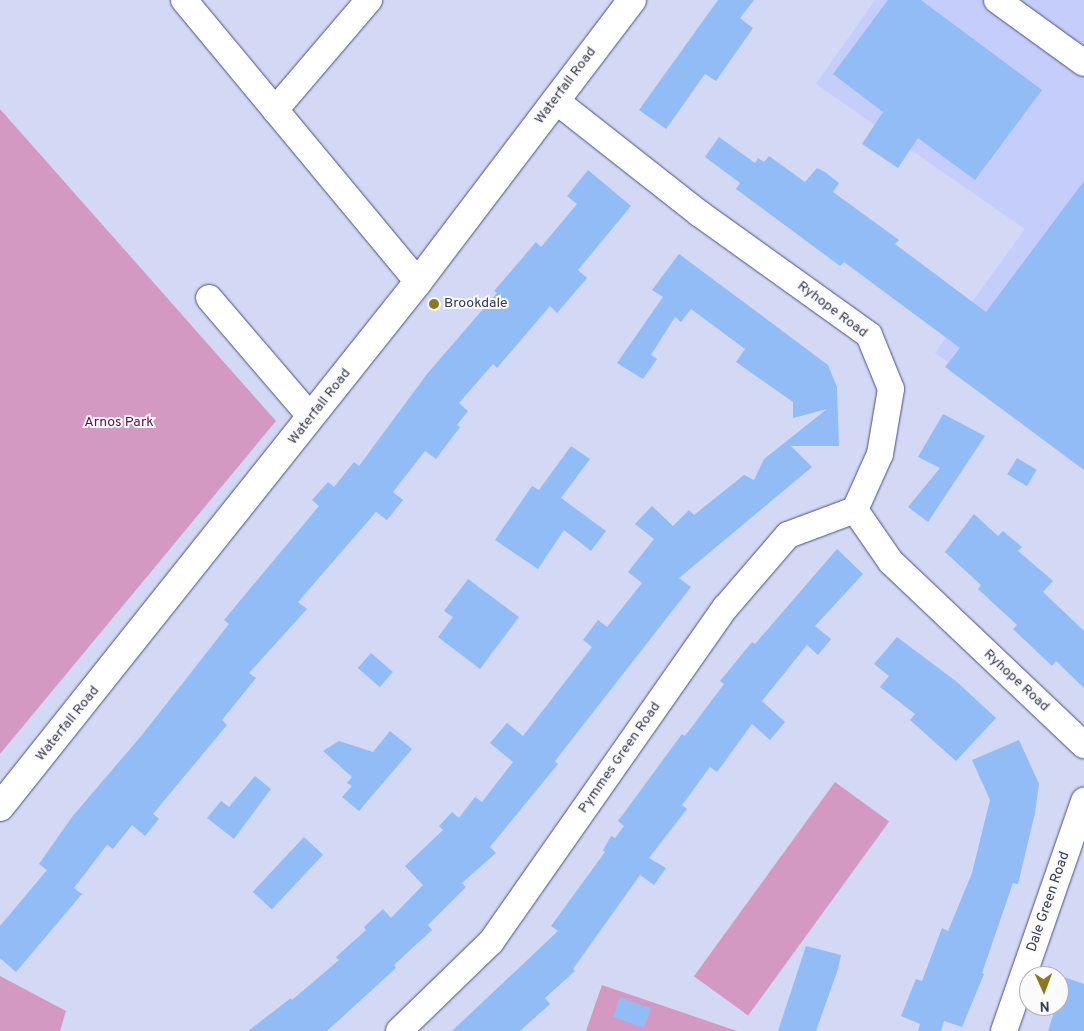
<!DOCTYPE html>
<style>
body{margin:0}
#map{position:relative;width:1084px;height:1031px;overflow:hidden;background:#d3d8f4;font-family:Overpass,sans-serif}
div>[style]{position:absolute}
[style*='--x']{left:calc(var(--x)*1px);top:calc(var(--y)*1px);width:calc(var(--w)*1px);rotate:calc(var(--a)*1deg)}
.built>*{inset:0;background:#c5cdfb}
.green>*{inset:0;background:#d399c3;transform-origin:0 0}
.building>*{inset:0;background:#92bcf6;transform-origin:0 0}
.roads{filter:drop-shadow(0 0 1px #484e8a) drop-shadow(0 0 1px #484e8a)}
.minor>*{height:26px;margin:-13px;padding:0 13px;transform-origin:13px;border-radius:13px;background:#fff}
.primary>*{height:28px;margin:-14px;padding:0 14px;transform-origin:14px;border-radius:14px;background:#fff}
.dots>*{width:14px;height:14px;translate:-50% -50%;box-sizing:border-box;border:2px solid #fbfbfb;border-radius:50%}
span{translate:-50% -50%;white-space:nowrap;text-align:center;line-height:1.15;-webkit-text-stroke:4px #fbfbfb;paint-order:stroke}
.street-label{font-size:14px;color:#353a55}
.poi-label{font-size:14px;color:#353a55}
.left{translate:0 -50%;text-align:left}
.park-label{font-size:14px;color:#58144b}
.north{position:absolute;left:1019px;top:966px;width:50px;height:50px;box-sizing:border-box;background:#fbfbfb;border:1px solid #acaeb9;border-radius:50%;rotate:178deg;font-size:14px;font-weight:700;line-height:20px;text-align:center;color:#353a55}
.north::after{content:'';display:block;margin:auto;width:18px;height:22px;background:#8c791e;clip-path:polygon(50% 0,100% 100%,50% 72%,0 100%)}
</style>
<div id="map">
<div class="built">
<div style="clip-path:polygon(875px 0,1084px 0,1084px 457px,935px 353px,1025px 229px,816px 84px)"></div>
</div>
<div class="green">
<div style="clip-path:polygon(0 109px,276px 421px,0 754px)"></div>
<div style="left:835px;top:782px;width:67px;height:240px;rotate:36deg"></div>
<div style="clip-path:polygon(0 976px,66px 1011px,60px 1031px,0 1031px)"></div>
<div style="clip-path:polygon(602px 985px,737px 1031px,586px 1031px)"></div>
</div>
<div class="building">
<div style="clip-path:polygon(718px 0,754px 0,740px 18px,753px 28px,716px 81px,705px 74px,666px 129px,639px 110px)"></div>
<div style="clip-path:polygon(888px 0,921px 0,1042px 90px,975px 180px,918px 138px,898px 168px,862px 144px,883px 112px,833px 74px)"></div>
<div style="clip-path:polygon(719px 137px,755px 163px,758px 158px,764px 162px,769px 156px,805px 182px,817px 168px,825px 172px,839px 183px,833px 192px,899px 240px,895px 244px,986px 312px,1084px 181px,1084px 470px,945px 367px,960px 348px,844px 262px,840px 266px,736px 189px,740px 183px,705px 157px)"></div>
<div style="clip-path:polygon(588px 170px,631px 206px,578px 270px,587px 278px,557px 313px,550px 306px,497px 368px,493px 364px,459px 403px,468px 411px,457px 425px,460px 427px,436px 459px,425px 451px,393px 492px,403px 500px,387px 520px,376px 512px,298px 602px,307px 609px,249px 673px,256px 678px,222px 720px,227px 725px,153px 814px,159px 819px,145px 836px,132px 825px,113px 849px,107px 845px,74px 888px,82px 894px,16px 972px,0 958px,0 926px,47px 870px,39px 864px,72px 817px,142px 735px,229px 624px,224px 620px,319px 506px,312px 500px,328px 482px,334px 487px,354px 462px,359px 466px,427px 374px,497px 293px,494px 291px,536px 242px,541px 247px,577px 204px,567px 196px)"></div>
<div style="clip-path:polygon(679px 254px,828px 365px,837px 387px,839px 446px,791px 446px,812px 467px,679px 578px,691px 587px,555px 761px,558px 764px,490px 847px,496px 853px,462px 883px,466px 887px,428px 925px,432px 930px,394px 965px,396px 968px,327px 1031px,248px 1031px,291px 998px,292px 1000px,339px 960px,336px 957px,366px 930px,364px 927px,383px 909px,391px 918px,423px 885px,405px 866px,443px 830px,439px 826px,452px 812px,459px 818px,475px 797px,482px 802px,513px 762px,490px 743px,507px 723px,523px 736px,592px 647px,583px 640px,598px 620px,607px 627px,642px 583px,628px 572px,654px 539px,635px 524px,652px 506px,673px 526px,689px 510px,694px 515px,744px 475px,754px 480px,764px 459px,827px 409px,793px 418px,793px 402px,736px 362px,745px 349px,691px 309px,681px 322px,675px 317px,651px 355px,657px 359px,643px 379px,617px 363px,663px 297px,652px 290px)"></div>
<div style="clip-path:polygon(943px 414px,985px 436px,928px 522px,908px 507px,940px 468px,918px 457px)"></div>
<div style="clip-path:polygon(571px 446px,590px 459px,561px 498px,606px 531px,591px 551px,564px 530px,538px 569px,495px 540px,532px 486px,539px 490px)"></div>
<div style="left:1017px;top:458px;width:23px;height:19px;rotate:31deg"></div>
<div style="clip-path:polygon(974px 514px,998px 536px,1003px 531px,1022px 547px,1018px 551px,1053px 581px,1043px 592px,1084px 631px,1084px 688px,1056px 661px,1052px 666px,1013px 629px,1017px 625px,978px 589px,981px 585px,945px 552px)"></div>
<div style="clip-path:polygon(837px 549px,863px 574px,815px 626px,831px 639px,818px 655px,807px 645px,762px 701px,785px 722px,770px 740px,752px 724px,717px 772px,710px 767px,682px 805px,687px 809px,649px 858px,666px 868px,654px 885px,640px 875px,573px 969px,575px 971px,545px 998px,550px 1004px,520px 1031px,452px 1031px,558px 931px,551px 926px,605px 852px,603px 850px,611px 836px,615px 838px,624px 826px,618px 821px,682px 734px,685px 736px,724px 684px,720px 681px,752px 642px,755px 644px)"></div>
<div style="clip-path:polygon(468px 579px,519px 617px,480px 669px,438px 637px,453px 617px,444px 611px)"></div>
<div style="clip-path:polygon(897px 637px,957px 682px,996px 718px,956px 761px,910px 720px,915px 714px,880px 687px,889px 676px,874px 664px)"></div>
<div style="left:371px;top:653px;width:29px;height:20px;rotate:41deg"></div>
<div style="clip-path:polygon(390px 731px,412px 749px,359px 811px,342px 797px,352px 786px,347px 783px,352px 777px,323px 751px,339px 741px,373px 752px)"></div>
<div style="clip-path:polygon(1019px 740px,1039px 784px,1035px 813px,1018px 884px,1013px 883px,982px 973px,984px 974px,962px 1027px,944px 1021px,941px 1031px,918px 1031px,920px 1024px,901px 1016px,916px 979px,922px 981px,942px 928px,948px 931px,972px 873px,990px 800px,972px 760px)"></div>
<div style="clip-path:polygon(255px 776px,271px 789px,234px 839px,207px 818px,221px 801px,229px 807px)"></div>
<div style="left:304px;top:837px;width:26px;height:75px;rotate:43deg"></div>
<div style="clip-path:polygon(806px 946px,841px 955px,838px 969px,816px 1031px,778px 1031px)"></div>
<div style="clip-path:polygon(1055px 974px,1084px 984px,1084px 1031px,1048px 1031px,1056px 1006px,1059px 1006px,1059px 976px)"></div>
<div style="left:620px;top:997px;width:33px;height:21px;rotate:20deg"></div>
</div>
<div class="roads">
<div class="minor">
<div style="--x:184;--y:0;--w:366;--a:50.3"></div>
<div style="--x:997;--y:0;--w:107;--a:35.9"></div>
<div style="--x:555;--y:100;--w:184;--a:38.2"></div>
<div style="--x:700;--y:214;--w:208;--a:35.6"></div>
<div style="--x:869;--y:335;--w:58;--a:67.8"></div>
<div style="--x:891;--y:389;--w:66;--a:99.6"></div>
<div style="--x:880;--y:454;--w:61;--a:114.1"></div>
<div style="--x:855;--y:510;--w:63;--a:55.3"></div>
<div style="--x:891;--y:562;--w:266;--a:43.5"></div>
<div style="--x:275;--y:110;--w:145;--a:-49.5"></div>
<div style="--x:209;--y:298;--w:157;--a:49.4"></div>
<div style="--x:399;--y:1031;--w:128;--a:-44.1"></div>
<div style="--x:491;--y:942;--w:409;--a:-55"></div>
<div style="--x:726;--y:607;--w:95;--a:-49.3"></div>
<div style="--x:788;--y:535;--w:72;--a:-20.5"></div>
<div style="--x:1004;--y:1031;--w:244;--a:-70.8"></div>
</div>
<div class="primary">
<div style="--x:0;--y:807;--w:671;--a:-51.47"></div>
<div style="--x:418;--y:282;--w:354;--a:-52.8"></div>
</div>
</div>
<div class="dots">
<div style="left:434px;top:304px;background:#8c791e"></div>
</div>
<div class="street-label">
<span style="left:566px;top:86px;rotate:-53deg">Waterfall Road</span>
<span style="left:832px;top:310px;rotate:37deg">Ryhope Road</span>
<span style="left:320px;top:407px;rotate:-52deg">Waterfall Road</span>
<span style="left:1016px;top:681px;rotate:43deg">Ryhope Road</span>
<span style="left:68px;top:724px;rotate:-51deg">Waterfall Road</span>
<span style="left:620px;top:758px;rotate:-55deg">Pymmes Green Road</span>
<span style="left:1049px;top:902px;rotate:-71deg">Dale Green Road</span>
</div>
<div class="poi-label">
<span class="left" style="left:444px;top:304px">Brookdale</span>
</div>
<div class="park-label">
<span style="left:119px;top:423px">Arnos Park</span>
</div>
<div class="north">N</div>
</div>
